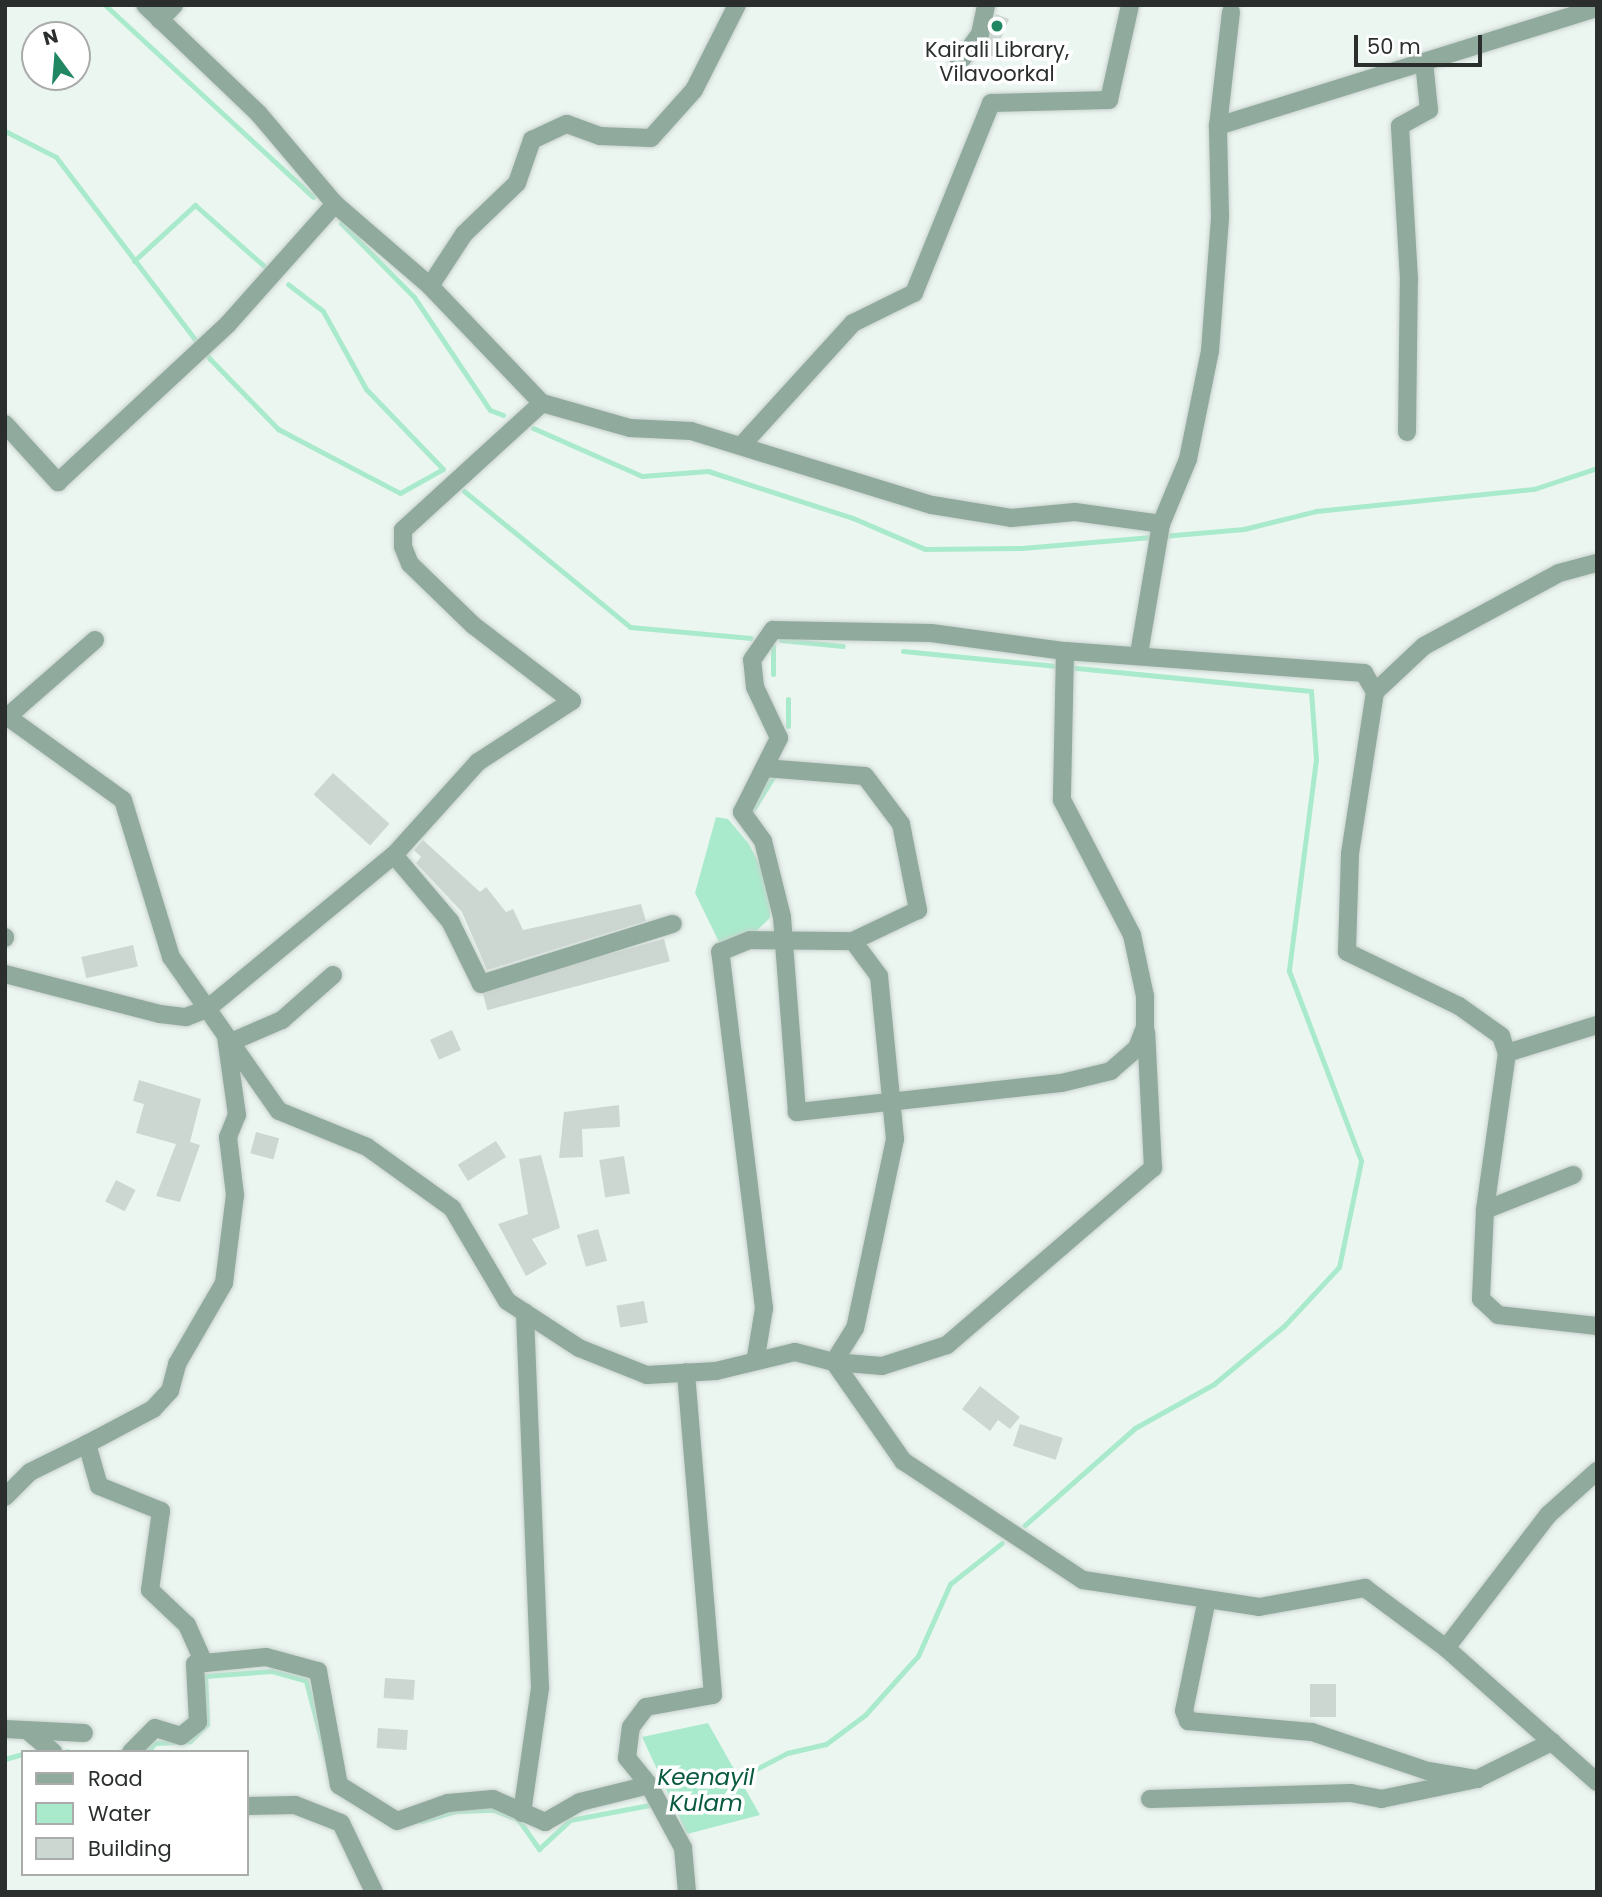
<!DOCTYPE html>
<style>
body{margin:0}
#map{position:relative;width:1602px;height:1897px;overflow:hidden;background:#ecf6f1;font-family:Poppins,sans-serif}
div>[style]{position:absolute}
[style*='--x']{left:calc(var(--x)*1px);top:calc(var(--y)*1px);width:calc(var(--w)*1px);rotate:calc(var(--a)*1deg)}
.water>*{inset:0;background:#aaeacc}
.stream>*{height:5px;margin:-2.5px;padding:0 2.5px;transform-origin:2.5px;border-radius:2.5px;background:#aaeacc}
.building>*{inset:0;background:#cdd7d2;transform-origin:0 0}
.roads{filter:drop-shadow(0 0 2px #c9d2ce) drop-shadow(0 0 2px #c9d2ce)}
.minor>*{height:18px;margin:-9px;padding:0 9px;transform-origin:9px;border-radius:9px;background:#90aa9d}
.dots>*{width:19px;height:19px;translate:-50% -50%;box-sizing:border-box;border:4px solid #fff;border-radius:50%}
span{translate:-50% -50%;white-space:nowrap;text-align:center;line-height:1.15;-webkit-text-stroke:7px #fff;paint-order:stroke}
.poi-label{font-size:21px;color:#2a2e2c}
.water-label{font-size:23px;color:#085a3f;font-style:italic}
.frame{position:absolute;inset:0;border:7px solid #2a2e2c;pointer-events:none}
.legend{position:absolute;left:21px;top:1750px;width:228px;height:126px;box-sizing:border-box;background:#fff;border:2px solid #aaabab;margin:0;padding:9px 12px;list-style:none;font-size:21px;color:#2a2e2c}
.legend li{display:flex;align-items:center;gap:14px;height:35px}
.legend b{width:35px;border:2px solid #aaabab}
.north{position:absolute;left:21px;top:21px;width:70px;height:70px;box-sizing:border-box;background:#fff;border:2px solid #aaabab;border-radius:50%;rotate:344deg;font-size:19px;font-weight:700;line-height:28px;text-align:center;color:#2a2e2c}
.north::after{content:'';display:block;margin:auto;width:24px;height:32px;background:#208762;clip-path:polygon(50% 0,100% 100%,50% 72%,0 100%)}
.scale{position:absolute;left:1354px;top:35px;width:128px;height:32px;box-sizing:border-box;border:4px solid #2a2e2c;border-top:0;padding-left:9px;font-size:21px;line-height:24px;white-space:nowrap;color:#2a2e2c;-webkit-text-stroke:5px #fff;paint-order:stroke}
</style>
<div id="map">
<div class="water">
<div style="clip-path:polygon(716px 817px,728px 819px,749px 844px,771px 887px,770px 918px,753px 934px,719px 942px,695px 893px)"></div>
<div style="clip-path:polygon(708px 1723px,760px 1815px,687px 1834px,642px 1737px)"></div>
</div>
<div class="stream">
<div style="--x:105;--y:5;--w:283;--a:42.7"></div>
<div style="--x:5;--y:131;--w:57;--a:27"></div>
<div style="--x:56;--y:157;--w:254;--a:52.7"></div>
<div style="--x:210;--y:359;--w:98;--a:45.8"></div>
<div style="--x:278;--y:429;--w:138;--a:27.7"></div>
<div style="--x:400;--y:493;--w:49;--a:-29.2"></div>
<div style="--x:443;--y:469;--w:111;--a:-133.9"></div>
<div style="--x:366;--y:389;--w:89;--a:-118.9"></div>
<div style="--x:323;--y:311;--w:44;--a:-142.4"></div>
<div style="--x:341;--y:223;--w:104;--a:45.4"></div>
<div style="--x:414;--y:297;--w:136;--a:56.1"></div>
<div style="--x:490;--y:410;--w:14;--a:21"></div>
<div style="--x:134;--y:261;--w:83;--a:-42.6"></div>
<div style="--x:195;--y:205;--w:92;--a:41.5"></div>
<div style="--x:533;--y:428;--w:119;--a:23.8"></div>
<div style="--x:642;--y:476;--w:66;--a:-4.3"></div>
<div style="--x:708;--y:471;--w:152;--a:18"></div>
<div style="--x:853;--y:518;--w:78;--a:23.3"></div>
<div style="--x:925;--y:549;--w:97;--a:-0.6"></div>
<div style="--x:1022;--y:548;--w:223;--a:-4.9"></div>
<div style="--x:1244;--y:529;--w:74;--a:-14"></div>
<div style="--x:1316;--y:511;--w:219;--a:-5.8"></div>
<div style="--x:1534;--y:489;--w:66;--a:-18.4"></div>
<div style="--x:464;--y:491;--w:215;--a:39.3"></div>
<div style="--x:630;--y:627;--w:121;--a:5.2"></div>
<div style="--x:781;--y:640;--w:62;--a:5.5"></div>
<div style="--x:773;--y:646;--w:28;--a:90"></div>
<div style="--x:903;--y:651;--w:410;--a:5.6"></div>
<div style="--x:1311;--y:691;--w:68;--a:85.8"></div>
<div style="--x:1316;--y:759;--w:214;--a:97.3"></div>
<div style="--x:1289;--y:971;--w:203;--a:69.2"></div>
<div style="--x:1361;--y:1161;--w:108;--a:101.7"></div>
<div style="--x:1339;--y:1267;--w:81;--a:133"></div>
<div style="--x:1284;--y:1326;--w:91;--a:140.4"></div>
<div style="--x:1214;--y:1384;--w:90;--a:150.9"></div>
<div style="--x:1135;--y:1428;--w:147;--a:138.6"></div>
<div style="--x:788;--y:699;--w:27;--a:90"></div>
<div style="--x:752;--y:811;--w:46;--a:-58.4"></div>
<div style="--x:67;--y:1751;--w:2;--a:27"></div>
<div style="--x:147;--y:1752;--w:12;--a:-48"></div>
<div style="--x:155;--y:1743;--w:35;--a:-3"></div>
<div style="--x:190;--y:1741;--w:24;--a:-45"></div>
<div style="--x:207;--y:1724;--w:48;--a:-92.4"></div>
<div style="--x:205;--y:1676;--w:67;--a:-4.3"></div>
<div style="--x:272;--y:1671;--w:35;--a:16"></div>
<div style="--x:306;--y:1681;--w:114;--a:75.2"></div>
<div style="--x:5;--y:1759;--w:19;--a:-16"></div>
<div style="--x:735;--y:1780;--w:59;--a:-27.4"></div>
<div style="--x:787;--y:1753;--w:40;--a:-13"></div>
<div style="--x:826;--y:1744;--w:49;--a:-36.6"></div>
<div style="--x:865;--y:1715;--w:79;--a:-48.1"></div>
<div style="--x:918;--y:1656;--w:79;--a:-66"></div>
<div style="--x:950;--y:1584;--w:66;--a:-38.3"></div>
<div style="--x:421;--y:1821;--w:36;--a:-16"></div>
<div style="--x:456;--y:1811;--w:38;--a:-2"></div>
<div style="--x:494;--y:1810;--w:26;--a:21"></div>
<div style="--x:518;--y:1819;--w:37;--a:55"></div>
<div style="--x:539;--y:1849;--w:42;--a:-43.1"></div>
<div style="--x:570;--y:1820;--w:108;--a:-10.7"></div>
</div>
<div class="building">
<div style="clip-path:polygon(996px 14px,1009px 19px,994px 56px,981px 56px)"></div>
<div style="left:333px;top:773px;width:76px;height:29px;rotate:42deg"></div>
<div style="clip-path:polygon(423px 840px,480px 892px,486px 887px,506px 912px,513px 909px,523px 930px,641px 904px,646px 921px,487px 970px,462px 912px,416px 863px,421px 857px,414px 850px)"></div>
<div style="left:664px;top:939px;width:23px;height:189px;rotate:75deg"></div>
<div style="left:133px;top:945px;width:22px;height:53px;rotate:77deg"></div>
<div style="left:452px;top:1030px;width:22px;height:24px;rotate:66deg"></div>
<div style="clip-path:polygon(139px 1080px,201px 1099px,190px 1142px,200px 1145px,180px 1202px,156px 1196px,176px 1144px,136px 1133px,144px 1104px,133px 1101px)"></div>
<div style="clip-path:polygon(619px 1105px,620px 1127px,582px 1129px,583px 1157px,559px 1158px,564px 1112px)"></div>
<div style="left:256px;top:1132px;width:24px;height:22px;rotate:15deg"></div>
<div style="left:496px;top:1141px;width:19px;height:45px;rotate:58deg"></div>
<div style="clip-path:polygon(541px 1155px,560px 1228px,532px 1239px,547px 1264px,526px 1276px,498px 1224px,528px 1214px,519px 1159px)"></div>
<div style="left:624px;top:1156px;width:38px;height:25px;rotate:81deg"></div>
<div style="left:116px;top:1180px;width:22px;height:24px;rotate:27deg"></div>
<div style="left:598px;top:1229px;width:33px;height:22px;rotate:74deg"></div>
<div style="left:644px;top:1301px;width:22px;height:28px;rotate:80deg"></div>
<div style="clip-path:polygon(980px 1386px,1020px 1417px,1010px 1429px,998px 1420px,990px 1431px,962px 1409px)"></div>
<div style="left:1020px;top:1424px;width:45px;height:23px;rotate:18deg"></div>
<div style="left:385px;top:1678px;width:30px;height:20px;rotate:4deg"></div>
<div style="left:1310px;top:1684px;width:26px;height:33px"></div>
<div style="left:378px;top:1728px;width:30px;height:20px;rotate:4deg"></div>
</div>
<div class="roads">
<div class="minor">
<div style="--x:160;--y:20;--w:21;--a:-47"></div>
<div style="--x:959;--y:63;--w:36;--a:-54"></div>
<div style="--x:980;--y:34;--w:30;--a:-78"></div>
<div style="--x:1218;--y:126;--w:397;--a:-17.3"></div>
<div style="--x:335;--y:204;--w:125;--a:40.8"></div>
<div style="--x:430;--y:286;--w:162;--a:46.3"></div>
<div style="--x:430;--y:286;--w:62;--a:-56.8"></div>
<div style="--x:464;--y:234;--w:74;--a:-43.9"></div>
<div style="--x:517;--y:183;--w:46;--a:-70.8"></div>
<div style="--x:532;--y:140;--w:38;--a:-25"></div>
<div style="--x:567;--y:124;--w:35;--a:20"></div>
<div style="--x:600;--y:136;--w:51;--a:2.2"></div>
<div style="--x:651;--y:138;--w:64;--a:-48.1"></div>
<div style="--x:694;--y:90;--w:95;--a:-63.2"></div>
<div style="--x:5;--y:424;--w:79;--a:47.6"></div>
<div style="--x:58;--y:482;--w:232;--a:-42.9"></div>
<div style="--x:228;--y:324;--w:161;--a:-48.3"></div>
<div style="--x:335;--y:204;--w:119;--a:-130.2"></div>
<div style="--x:258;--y:113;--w:156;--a:-136.3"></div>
<div style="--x:1407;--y:432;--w:153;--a:-89.3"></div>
<div style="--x:1409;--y:279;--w:153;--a:-93.4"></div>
<div style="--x:1400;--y:126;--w:33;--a:-29"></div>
<div style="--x:1429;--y:110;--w:48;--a:-95.9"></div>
<div style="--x:742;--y:445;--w:165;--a:-47.7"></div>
<div style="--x:853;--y:323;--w:68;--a:-26.2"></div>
<div style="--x:914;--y:293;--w:205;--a:-67.9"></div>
<div style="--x:991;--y:103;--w:118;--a:-1.5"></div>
<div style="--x:1109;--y:100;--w:97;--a:-77.5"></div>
<div style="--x:1065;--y:651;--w:149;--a:91.2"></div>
<div style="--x:1062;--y:800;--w:152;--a:62.6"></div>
<div style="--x:1132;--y:935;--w:62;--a:78"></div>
<div style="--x:1145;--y:996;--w:31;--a:90"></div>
<div style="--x:1145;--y:1027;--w:22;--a:111"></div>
<div style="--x:1137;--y:1048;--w:35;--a:139"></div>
<div style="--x:1111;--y:1071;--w:51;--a:166.5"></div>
<div style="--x:1061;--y:1083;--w:266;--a:173.7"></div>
<div style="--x:797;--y:1112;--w:196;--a:-94.4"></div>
<div style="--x:782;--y:917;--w:78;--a:-104"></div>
<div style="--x:763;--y:841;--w:36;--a:-126"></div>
<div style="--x:742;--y:812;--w:83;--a:-63.4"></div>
<div style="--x:779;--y:738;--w:56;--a:-115.2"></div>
<div style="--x:755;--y:687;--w:27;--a:-96"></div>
<div style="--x:752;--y:660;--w:37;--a:-55"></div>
<div style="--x:773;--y:630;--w:158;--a:1.1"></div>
<div style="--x:931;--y:633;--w:135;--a:7.7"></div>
<div style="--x:1065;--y:651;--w:300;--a:4.2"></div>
<div style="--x:1364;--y:673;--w:22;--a:60"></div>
<div style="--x:1375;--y:692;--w:164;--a:98.8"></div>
<div style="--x:1350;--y:854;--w:98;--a:91.8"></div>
<div style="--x:1347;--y:952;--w:124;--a:25.7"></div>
<div style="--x:1459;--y:1006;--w:52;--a:35.5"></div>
<div style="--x:1501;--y:1036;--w:18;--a:71"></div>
<div style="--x:1507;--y:1053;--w:159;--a:98"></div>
<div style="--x:1485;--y:1210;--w:89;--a:92.6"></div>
<div style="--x:1481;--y:1299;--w:23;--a:43"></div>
<div style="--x:1498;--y:1315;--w:100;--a:6.3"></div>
<div style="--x:1139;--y:654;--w:132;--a:-80.4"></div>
<div style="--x:1375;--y:692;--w:67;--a:-43.2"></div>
<div style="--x:1424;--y:646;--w:153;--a:-28.4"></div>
<div style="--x:1559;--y:573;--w:39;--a:-15"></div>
<div style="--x:5;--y:715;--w:145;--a:35.8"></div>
<div style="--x:123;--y:800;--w:164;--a:73"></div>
<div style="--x:171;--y:957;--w:188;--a:55"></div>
<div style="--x:279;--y:1111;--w:95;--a:22.2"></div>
<div style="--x:367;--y:1147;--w:105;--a:35.7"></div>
<div style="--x:452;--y:1208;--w:108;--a:59.4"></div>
<div style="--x:507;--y:1301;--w:86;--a:33.1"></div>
<div style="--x:579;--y:1348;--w:73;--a:21.7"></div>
<div style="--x:647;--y:1375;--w:69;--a:-3.3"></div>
<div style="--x:716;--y:1371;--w:81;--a:-13.5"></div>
<div style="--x:795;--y:1352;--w:40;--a:14.4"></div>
<div style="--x:834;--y:1362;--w:121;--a:55.1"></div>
<div style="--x:903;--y:1461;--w:216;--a:33.5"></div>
<div style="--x:1083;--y:1580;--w:178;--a:8.7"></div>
<div style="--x:1259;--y:1607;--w:108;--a:-10.2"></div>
<div style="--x:1365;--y:1588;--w:101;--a:36.5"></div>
<div style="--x:1446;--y:1648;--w:202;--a:41.6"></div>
<div style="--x:7;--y:717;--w:117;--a:-41.2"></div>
<div style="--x:765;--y:768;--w:100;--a:4.6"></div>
<div style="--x:865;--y:776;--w:60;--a:53.1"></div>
<div style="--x:901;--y:824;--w:88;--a:78.8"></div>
<div style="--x:918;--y:910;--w:72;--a:154.5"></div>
<div style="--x:853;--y:941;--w:44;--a:53.4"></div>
<div style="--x:879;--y:976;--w:164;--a:84.4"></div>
<div style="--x:895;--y:1139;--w:193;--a:101.9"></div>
<div style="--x:855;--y:1328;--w:40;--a:122"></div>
<div style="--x:834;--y:1362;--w:48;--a:4.8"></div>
<div style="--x:882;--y:1366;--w:68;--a:-17.9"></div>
<div style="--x:947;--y:1345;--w:272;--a:-40.7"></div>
<div style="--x:1153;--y:1168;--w:136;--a:-92.9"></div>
<div style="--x:394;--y:855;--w:87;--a:49.7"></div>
<div style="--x:450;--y:921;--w:70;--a:63.8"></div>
<div style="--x:481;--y:984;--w:201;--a:-17.4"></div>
<div style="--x:5;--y:937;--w:1;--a:90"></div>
<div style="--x:5;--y:974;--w:160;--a:14.5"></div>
<div style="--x:160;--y:1014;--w:26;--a:7"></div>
<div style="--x:186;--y:1017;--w:22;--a:-21"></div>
<div style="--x:207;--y:1009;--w:242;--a:-39.5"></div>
<div style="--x:394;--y:855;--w:125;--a:-47.9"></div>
<div style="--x:478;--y:762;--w:112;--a:-33"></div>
<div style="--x:572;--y:701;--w:125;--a:-142.5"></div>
<div style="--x:473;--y:625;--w:88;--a:-135.9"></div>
<div style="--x:410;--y:564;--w:18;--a:-112"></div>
<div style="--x:403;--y:547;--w:17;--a:-90"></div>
<div style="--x:403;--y:530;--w:188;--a:-42.4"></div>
<div style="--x:542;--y:403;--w:91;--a:15.9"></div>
<div style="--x:630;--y:428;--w:61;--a:2.8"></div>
<div style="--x:691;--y:431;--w:252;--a:17.1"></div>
<div style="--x:932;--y:505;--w:80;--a:9.3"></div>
<div style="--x:1011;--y:518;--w:64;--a:-5.4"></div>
<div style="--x:1075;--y:512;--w:87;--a:7.9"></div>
<div style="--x:1161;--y:524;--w:70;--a:-67.4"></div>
<div style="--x:1188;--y:459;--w:110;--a:-78.5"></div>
<div style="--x:1210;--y:351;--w:134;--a:-85.7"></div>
<div style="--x:1220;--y:217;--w:91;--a:-91.3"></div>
<div style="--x:1218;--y:126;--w:115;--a:-83.5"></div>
<div style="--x:231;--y:1042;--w:56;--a:-23.3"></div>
<div style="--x:282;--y:1020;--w:68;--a:-41.4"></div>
<div style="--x:1507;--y:1053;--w:94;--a:-17.3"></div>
<div style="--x:1485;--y:1210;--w:95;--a:-21.7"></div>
<div style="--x:756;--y:1357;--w:50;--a:-80.7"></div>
<div style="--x:764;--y:1308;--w:359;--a:-97"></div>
<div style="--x:720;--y:952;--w:32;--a:-22"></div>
<div style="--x:750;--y:940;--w:103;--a:0.6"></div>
<div style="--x:5;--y:1497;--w:35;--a:-45"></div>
<div style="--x:30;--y:1472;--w:64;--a:-26.2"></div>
<div style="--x:1207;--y:1599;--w:114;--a:101.6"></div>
<div style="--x:1184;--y:1711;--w:11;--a:68"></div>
<div style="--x:1188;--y:1721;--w:124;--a:5.1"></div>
<div style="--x:1312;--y:1732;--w:122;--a:18.6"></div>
<div style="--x:1428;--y:1771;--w:50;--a:9.3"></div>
<div style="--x:1446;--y:1648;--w:168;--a:-52.5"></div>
<div style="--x:1548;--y:1515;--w:66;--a:-41.9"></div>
<div style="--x:204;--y:1663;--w:42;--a:-114.1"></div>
<div style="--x:187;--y:1625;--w:51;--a:-136.6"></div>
<div style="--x:150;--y:1590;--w:80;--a:-82.1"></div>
<div style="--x:161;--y:1511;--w:67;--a:-158"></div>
<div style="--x:99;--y:1486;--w:44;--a:-105.9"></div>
<div style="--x:87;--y:1444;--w:75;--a:-27.9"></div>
<div style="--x:153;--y:1409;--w:25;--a:-47"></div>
<div style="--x:170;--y:1391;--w:28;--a:-75"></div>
<div style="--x:177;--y:1364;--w:94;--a:-59.9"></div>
<div style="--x:224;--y:1283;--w:89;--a:-82.9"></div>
<div style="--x:235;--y:1195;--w:58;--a:-96.9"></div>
<div style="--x:228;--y:1137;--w:24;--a:-68"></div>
<div style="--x:237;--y:1115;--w:79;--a:-98"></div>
<div style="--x:5;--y:1729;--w:79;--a:2.9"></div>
<div style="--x:28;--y:1731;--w:33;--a:40"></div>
<div style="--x:131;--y:1752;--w:34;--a:-45"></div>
<div style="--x:155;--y:1728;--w:27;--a:17"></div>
<div style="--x:181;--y:1736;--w:22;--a:-39"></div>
<div style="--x:198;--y:1722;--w:58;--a:-93"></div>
<div style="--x:195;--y:1664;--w:71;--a:-5.6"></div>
<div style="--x:266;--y:1657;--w:54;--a:15.1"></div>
<div style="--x:318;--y:1671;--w:116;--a:79.6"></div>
<div style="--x:339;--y:1785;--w:68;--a:31.8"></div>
<div style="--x:397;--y:1821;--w:54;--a:-19.4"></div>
<div style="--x:448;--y:1803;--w:45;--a:-5.1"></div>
<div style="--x:493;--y:1799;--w:57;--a:23.9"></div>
<div style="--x:545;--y:1822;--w:40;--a:-29.7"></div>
<div style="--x:580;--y:1802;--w:71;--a:-13.8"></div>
<div style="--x:649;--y:1785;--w:35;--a:-129"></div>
<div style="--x:627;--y:1758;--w:31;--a:-83"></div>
<div style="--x:631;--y:1727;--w:25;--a:-53"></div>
<div style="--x:646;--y:1707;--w:68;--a:-10.2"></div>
<div style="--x:713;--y:1695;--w:324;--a:-94.8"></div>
<div style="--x:649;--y:1785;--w:72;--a:61.6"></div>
<div style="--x:683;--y:1848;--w:44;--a:84.8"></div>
<div style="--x:1150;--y:1799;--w:201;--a:-1.7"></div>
<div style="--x:1351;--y:1793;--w:31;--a:11"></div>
<div style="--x:1381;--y:1799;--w:98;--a:-11.8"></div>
<div style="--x:1477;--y:1779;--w:84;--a:-26.3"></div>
<div style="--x:247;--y:1806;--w:48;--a:-1.2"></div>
<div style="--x:295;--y:1805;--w:49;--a:21.4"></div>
<div style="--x:341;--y:1823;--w:76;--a:64.4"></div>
<div style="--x:522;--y:1813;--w:126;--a:-81.8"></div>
<div style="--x:540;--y:1688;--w:376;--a:-92.3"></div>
</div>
</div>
<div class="dots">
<div style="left:997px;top:26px;background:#208762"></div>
</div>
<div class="poi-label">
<span style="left:997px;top:62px">Kairali Library,<br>Vilavoorkal</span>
</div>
<div class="water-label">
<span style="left:706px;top:1790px">Keenayil<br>Kulam</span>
</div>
<div class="frame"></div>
<ul class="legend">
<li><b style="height:9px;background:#90aa9d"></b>Road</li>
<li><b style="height:19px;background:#aaeacc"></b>Water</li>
<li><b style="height:19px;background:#cdd7d2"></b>Building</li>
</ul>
<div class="north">N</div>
<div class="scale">50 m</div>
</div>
